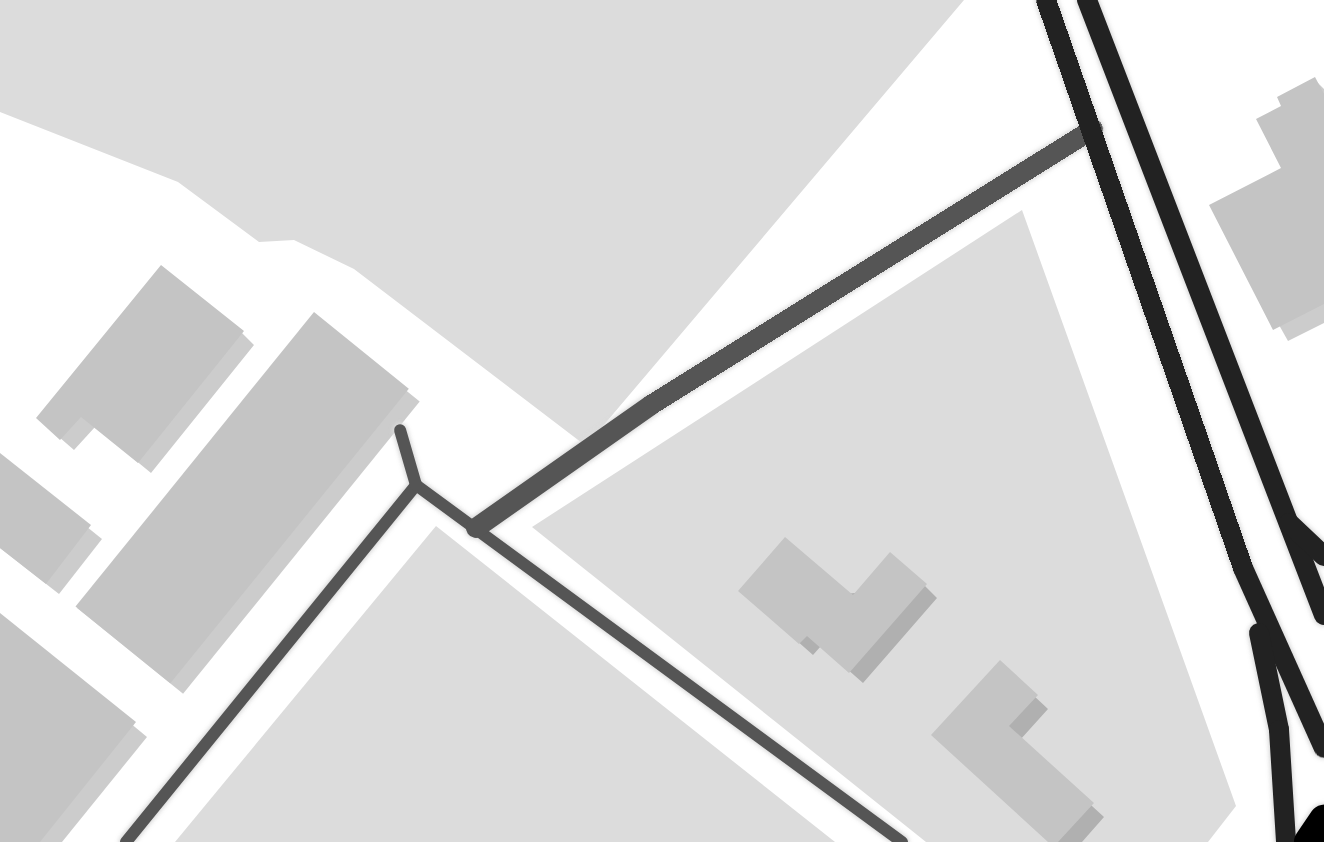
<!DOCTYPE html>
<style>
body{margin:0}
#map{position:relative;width:1324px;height:842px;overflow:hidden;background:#fff;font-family:"IBM Plex Sans",sans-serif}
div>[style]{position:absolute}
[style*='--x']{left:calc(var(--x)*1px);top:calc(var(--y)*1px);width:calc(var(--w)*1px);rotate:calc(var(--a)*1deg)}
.green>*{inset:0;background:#dcdcdc}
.shadow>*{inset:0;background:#0003;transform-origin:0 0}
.building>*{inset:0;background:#c4c4c4;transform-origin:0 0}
.roads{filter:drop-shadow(0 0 2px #dbdbdb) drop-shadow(0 0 2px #dbdbdb)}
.lane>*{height:12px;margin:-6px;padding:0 6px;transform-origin:6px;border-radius:6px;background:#555}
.street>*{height:20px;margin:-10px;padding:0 10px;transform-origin:10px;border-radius:10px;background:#555}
.secondary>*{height:20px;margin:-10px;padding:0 10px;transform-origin:10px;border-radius:10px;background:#222}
.highway>*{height:30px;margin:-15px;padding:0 15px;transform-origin:15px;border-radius:15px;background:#000}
span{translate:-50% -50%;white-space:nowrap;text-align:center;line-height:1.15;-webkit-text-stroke:9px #fff;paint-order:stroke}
</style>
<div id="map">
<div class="green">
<div style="clip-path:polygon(0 0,964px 0,586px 446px,354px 269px,294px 240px,259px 242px,178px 182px,0 112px)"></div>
<div style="clip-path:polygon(1022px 210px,1236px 806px,1208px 842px,926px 842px,532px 527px)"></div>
<div style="clip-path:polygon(436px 526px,835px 842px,175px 842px)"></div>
</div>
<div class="shadow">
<div style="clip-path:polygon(1315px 80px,1324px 89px,1324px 323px,1288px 341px,1212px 206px,1285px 169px,1285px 107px)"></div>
<div style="left:314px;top:316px;width:136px;height:376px;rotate:39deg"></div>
<div style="clip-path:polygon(242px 333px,254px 345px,151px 473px,95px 427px,74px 450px,51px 430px)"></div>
<div style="clip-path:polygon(0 457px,102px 539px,59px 594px,0 548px)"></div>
<div style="clip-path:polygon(925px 586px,937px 598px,863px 683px,821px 646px,813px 655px,754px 603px)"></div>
<div style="clip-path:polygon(0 615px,147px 737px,62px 842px,0 842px)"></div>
<div style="clip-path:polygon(1000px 664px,1048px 709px,1020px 740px,1104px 817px,1082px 842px,1051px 842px,947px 747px)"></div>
</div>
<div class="building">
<div style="clip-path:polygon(1315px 77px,1324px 94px,1324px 304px,1273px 330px,1209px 205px,1281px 168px,1256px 119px,1281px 106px,1277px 97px)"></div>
<div style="clip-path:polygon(161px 265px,244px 331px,138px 463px,81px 417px,60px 440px,36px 418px)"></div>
<div style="left:314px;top:312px;width:122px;height:379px;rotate:39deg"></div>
<div style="clip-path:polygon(0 453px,91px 525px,46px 584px,0 548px)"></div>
<div style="clip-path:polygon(785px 537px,853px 595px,890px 552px,927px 584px,849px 673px,807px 636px,799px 644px,738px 591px)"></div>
<div style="clip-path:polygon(0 613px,136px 722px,40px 842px,0 842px)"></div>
<div style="clip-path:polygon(1000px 660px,1038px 695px,1009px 726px,1094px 803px,1058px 842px,1048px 842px,931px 735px)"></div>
</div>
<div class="roads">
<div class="lane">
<div style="--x:416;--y:485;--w:603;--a:36.3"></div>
<div style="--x:126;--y:842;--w:460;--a:-50.9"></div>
<div style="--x:416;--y:485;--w:57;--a:-106.2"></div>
</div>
<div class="street">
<div style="--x:476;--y:528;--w:214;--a:-35.1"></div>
<div style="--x:651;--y:405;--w:521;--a:-31.98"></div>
</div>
<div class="secondary">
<div style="--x:1046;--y:0;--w:601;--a:70.87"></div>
<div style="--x:1243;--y:568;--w:197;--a:65.8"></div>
<div style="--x:1087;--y:0;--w:659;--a:68.93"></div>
<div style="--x:1289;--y:523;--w:48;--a:43.3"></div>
<div style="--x:1259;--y:633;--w:99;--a:78.3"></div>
<div style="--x:1279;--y:730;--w:112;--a:86.4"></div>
</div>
<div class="highway">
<div style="--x:1309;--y:842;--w:27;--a:-56"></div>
</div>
</div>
</div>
